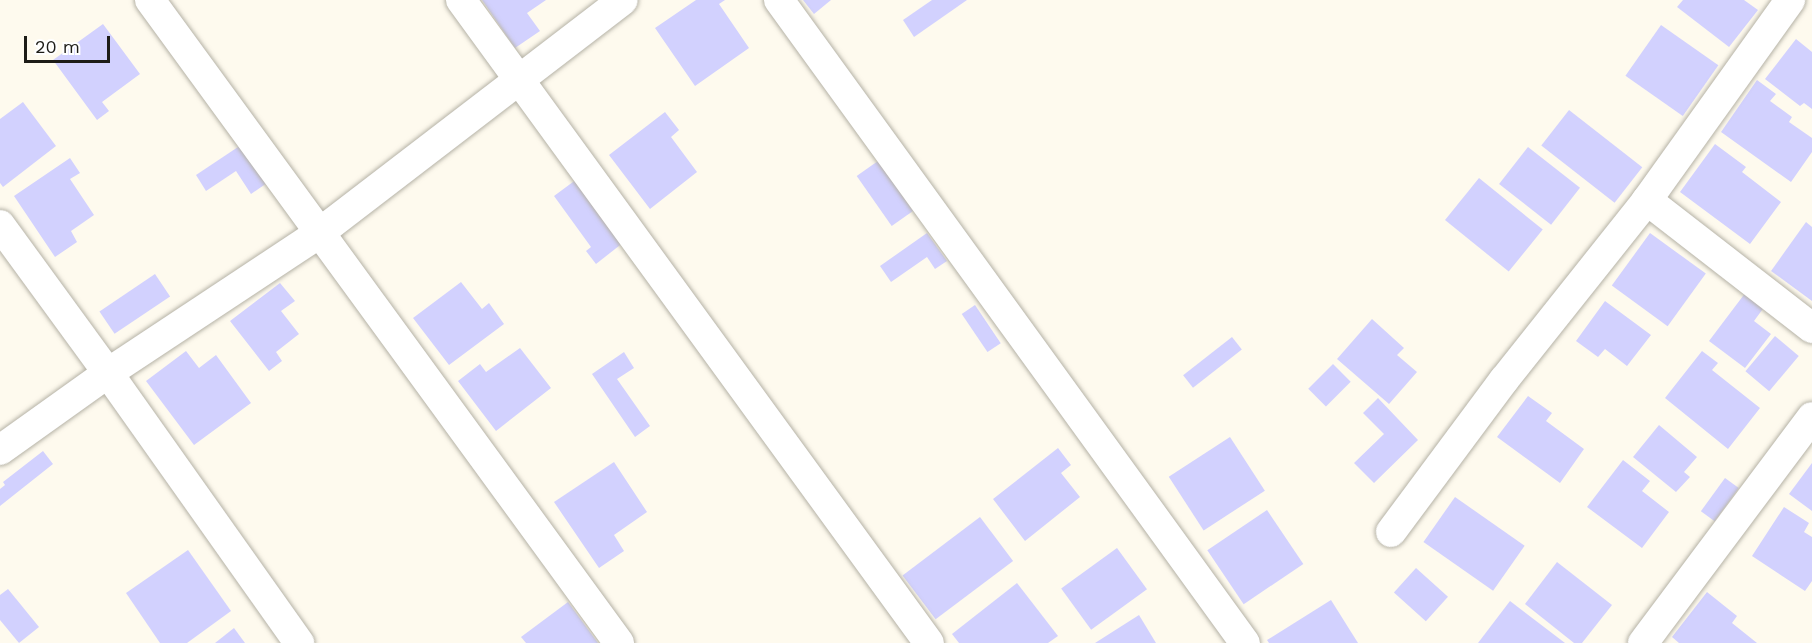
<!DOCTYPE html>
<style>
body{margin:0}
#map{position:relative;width:1812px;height:643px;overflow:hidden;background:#fefaee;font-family:"Work Sans",sans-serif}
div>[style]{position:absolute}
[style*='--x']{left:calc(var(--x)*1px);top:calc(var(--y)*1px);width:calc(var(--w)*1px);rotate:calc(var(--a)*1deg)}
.building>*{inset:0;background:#d2d1fe;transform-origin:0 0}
.roads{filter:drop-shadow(0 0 2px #b5b2a6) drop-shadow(0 0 2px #b5b2a6)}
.minor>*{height:30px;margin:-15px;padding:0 15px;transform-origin:15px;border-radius:15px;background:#fff}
span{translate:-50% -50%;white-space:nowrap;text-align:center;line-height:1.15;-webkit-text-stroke:5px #fff;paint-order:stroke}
.scale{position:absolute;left:24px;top:36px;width:86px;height:27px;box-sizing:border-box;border:3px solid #1d1c17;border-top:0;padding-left:8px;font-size:18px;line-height:21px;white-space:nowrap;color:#1d1c17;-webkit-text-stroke:4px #fff;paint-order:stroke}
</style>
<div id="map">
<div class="building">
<div style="clip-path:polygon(482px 0,546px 0,527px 13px,540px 31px,515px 48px)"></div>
<div style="clip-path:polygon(696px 0,725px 0,719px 4px,749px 48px,695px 86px,655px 28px)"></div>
<div style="clip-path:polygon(803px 0,831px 0,814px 14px)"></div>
<div style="clip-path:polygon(932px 0,967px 0,914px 37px,903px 20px)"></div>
<div style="clip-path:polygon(1683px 0,1744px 0,1758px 10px,1729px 47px,1677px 7px)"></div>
<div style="clip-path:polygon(103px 24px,140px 74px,102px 102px,109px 111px,97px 120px,53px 60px)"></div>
<div style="left:1661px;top:25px;width:70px;height:62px;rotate:35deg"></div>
<div style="clip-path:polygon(1796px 39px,1812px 52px,1812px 109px,1804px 103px,1800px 106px,1765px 79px)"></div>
<div style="clip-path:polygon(1757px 80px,1776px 94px,1770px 101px,1792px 117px,1789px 122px,1812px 138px,1812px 152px,1791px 182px,1721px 132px)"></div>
<div style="clip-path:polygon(23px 102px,56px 146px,3px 187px,0 183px,0 119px)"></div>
<div style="left:1569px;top:110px;width:93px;height:45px;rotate:38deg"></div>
<div style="clip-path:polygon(665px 112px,679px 130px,671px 137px,697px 172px,650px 209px,609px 155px)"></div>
<div style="clip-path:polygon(1715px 144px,1746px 167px,1742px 172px,1781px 202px,1750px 244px,1680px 192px)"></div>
<div style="clip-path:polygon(241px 145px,267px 183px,251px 194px,236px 171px,206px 191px,196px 175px)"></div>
<div style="left:1528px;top:147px;width:66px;height:47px;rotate:38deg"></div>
<div style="clip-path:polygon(70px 158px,80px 173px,70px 179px,94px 215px,71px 231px,77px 242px,55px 257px,14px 196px)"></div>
<div style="left:878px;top:161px;width:61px;height:26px;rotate:55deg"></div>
<div style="left:1479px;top:178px;width:82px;height:54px;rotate:39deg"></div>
<div style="clip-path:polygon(577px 179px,624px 242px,596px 264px,586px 251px,591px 247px,554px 196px)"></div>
<div style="clip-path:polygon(1806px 222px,1812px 227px,1812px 301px,1771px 271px)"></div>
<div style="clip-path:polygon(927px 233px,947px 261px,935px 269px,927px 257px,891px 282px,880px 266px)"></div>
<div style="left:1650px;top:233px;width:69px;height:65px;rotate:36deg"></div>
<div style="left:155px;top:274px;width:27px;height:67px;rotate:56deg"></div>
<div style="clip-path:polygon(461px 282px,482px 309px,489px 303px,504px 324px,449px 365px,413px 318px)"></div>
<div style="clip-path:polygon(280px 283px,295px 301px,281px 311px,299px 334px,276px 352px,282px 361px,269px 371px,230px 321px)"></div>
<div style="clip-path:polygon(1746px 292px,1765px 306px,1754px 321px,1771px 334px,1745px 368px,1709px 341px)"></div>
<div style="clip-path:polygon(1605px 301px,1651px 335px,1627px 366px,1605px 349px,1598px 357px,1576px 341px)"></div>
<div style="left:975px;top:305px;width:46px;height:16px;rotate:56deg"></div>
<div style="clip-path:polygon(1372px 319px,1404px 348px,1397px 355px,1417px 372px,1389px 404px,1337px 359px)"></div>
<div style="left:1775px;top:336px;width:31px;height:46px;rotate:40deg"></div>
<div style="left:1232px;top:337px;width:16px;height:62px;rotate:52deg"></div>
<div style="clip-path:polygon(520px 348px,551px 388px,496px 431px,458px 381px,480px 364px,486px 372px)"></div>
<div style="clip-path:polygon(186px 351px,199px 368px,216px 355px,251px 403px,194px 445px,146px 381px)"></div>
<div style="clip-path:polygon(1702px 351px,1718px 363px,1712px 370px,1760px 408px,1728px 449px,1665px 398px)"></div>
<div style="clip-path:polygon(624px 352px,634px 368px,617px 379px,650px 426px,635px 437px,592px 374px)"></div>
<div style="left:1333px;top:364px;width:25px;height:35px;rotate:45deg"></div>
<div style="clip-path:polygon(1528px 396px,1552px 413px,1546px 421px,1584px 449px,1560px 483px,1497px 437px)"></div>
<div style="clip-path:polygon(1378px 398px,1418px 440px,1374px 483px,1354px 463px,1384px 434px,1363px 413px)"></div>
<div style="clip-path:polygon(1659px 425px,1697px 457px,1684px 472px,1690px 477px,1676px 492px,1633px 457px)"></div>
<div style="left:1230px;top:437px;width:64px;height:73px;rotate:57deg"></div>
<div style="clip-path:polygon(1058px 448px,1071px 465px,1061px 473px,1080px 497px,1025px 541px,993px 499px)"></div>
<div style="clip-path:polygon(43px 451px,53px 464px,0 506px,0 489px,5px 485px,3px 482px)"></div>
<div style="clip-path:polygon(1623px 460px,1650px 481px,1642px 491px,1669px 512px,1642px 548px,1587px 507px)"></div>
<div style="clip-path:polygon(614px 462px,647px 512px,614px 535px,624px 551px,599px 568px,554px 502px)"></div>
<div style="clip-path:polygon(1812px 463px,1812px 511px,1789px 494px)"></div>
<div style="left:1725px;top:478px;width:17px;height:41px;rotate:36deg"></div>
<div style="left:1455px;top:497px;width:85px;height:55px;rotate:35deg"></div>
<div style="clip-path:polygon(1784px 507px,1809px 523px,1804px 532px,1812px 537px,1812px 581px,1805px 591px,1752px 556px)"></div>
<div style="left:1267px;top:510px;width:65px;height:72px;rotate:56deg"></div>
<div style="left:980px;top:517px;width:55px;height:97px;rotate:53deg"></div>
<div style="left:1117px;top:548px;width:51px;height:69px;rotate:54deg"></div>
<div style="clip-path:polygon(188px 550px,231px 611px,187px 643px,160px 643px,126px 593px)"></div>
<div style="clip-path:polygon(1557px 562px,1612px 605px,1582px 643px,1574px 643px,1525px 604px)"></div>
<div style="left:1416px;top:568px;width:43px;height:33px;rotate:42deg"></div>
<div style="clip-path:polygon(1017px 583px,1058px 636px,1048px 643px,959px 643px,952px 634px)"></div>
<div style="clip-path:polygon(8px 589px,39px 627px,19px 643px,0 620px,0 595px)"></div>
<div style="clip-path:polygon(1707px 592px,1737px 616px,1732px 623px,1757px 643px,1679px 643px,1672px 637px)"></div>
<div style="clip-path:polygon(1331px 600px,1358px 643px,1269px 643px,1267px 640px)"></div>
<div style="clip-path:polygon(1510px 601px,1565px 643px,1478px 643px)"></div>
<div style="clip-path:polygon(568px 602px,598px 643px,526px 643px,521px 637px)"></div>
<div style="clip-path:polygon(1139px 615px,1156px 643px,1095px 643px)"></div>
<div style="clip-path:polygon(234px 628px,245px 643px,215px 643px)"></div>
</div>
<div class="roads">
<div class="minor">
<div style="--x:150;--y:0;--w:796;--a:53.89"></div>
<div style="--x:461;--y:0;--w:795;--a:53.95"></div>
<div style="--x:779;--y:0;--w:794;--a:54.07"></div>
<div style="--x:1647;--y:200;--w:209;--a:37.8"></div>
<div style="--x:0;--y:225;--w:183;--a:53.9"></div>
<div style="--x:108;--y:373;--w:331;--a:54.7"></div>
<div style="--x:0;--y:450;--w:133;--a:-35.5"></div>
<div style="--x:108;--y:373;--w:252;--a:-33.5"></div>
<div style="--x:318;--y:234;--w:384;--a:-37.5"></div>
<div style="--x:1391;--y:532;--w:189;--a:-53.4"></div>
<div style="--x:1504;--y:380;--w:230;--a:-51.5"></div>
<div style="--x:1647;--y:200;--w:246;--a:-54.4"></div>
<div style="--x:1643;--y:643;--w:282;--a:-53.2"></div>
</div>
</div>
<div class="scale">20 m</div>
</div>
